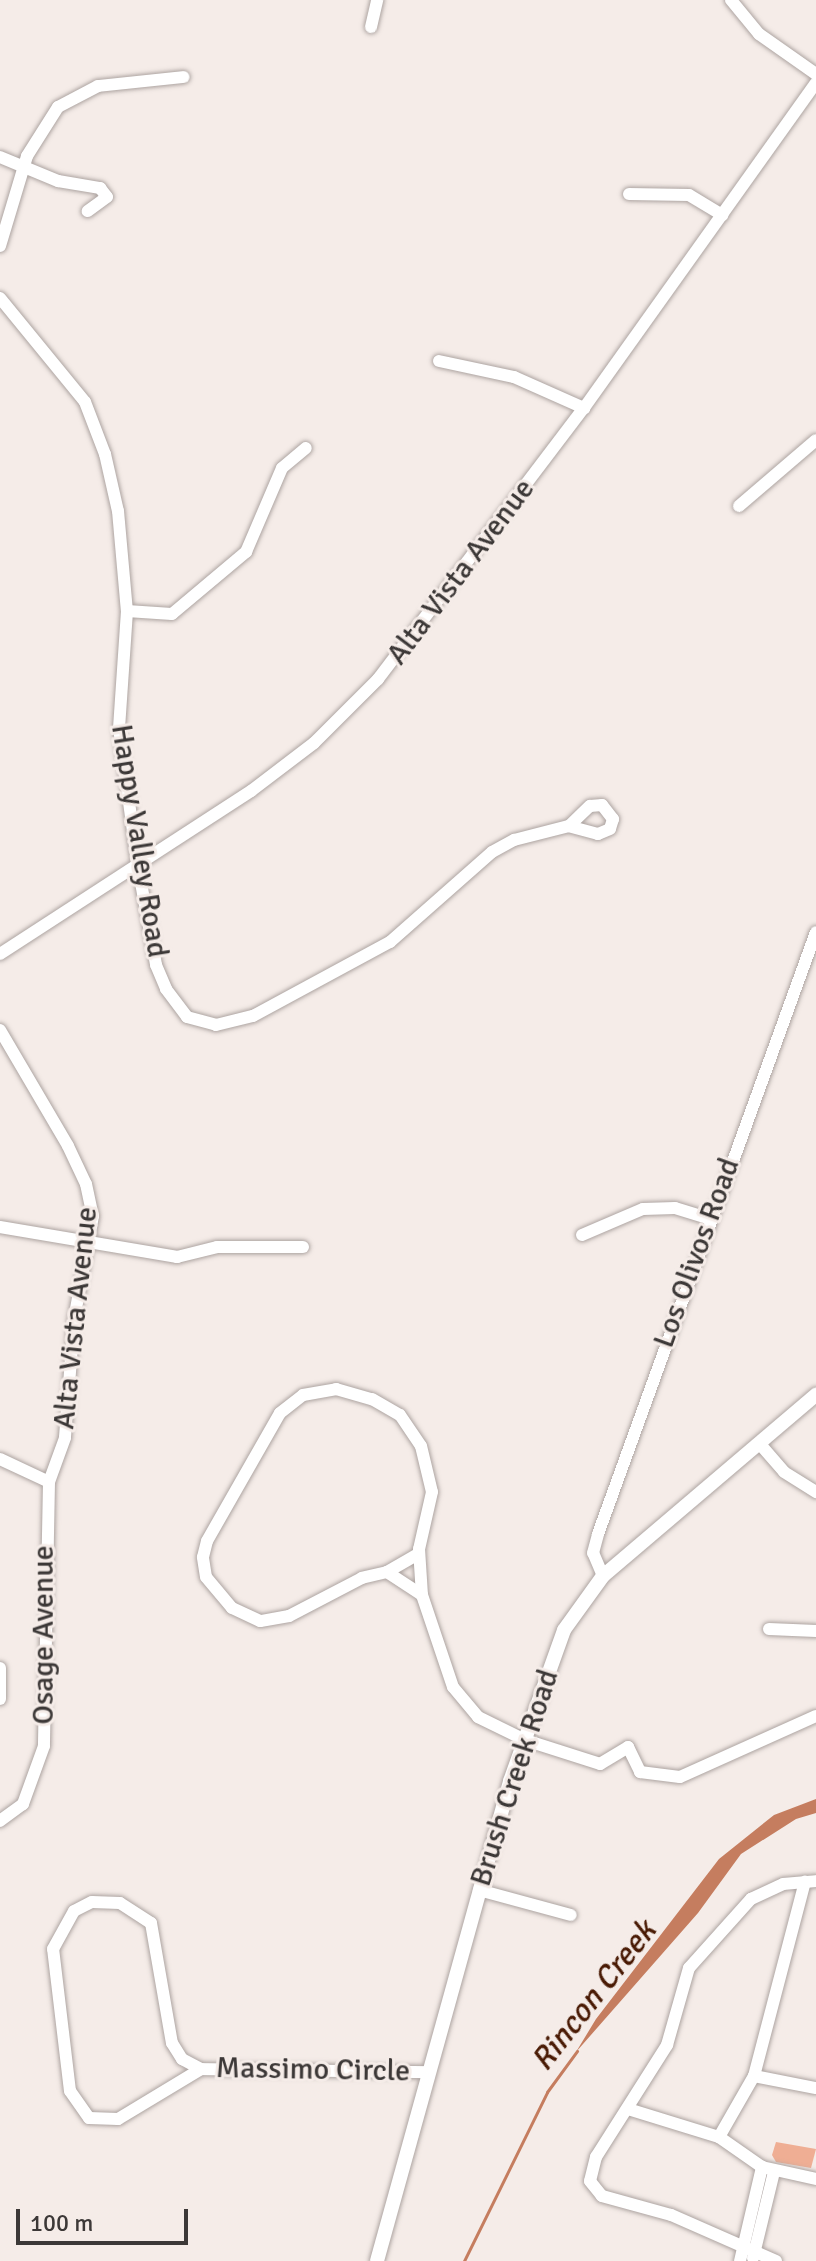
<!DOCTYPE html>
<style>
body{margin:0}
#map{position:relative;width:816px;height:2261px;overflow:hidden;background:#f5ece8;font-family:Signika,sans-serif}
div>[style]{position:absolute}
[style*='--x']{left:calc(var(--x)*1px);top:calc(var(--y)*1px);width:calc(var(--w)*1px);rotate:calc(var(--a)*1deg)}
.green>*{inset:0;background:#efae94}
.water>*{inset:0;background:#c57d5f}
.stream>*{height:3px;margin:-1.5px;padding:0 1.5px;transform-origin:1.5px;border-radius:1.5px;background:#c57d5f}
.roads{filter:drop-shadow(0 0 2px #ada4a1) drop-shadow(0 0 2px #ada4a1)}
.minor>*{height:12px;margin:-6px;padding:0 6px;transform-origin:6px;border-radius:6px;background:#fff}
.tertiary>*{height:14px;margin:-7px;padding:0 7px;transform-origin:7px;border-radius:7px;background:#fff}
span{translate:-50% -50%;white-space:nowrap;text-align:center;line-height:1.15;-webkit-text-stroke:6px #f5ece8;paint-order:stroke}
.street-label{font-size:30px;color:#3c3837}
.water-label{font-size:32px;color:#491a04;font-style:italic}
.scale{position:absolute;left:16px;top:2209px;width:172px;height:36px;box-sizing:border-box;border:4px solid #3c3837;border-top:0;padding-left:10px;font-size:24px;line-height:28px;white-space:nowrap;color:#3c3837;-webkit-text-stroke:6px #f5ece8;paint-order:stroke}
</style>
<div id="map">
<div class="green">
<div style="clip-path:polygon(776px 2142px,816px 2149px,811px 2168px,776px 2162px,772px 2155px)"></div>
</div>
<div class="water">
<div style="clip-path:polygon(816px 1799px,816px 1813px,796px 1819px,741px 1854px,698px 1913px,576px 2052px,596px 2019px,719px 1859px,774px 1815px)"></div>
</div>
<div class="stream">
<div style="--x:464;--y:2261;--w:188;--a:-63.8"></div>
<div style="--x:547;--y:2092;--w:51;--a:-53.8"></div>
</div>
<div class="roads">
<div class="minor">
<div style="--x:731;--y:0;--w:44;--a:50.5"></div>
<div style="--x:759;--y:34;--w:70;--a:35.1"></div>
<div style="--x:371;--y:27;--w:28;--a:-77"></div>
<div style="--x:0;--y:157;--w:63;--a:22.5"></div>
<div style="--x:58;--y:181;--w:43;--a:9.5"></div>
<div style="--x:100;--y:188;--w:11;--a:52"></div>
<div style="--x:107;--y:197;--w:24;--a:144"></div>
<div style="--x:629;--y:194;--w:60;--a:1"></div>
<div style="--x:689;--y:195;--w:39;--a:31"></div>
<div style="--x:0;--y:246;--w:94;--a:-73.3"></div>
<div style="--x:27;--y:156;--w:58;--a:-57.7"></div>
<div style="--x:58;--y:107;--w:45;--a:-27.7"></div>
<div style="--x:98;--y:86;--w:86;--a:-6"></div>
<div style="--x:0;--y:298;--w:134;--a:50.7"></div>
<div style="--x:85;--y:402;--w:56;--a:69"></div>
<div style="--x:105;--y:454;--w:58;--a:77.2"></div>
<div style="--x:118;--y:511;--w:100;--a:84.9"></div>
<div style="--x:127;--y:611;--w:117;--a:93.9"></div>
<div style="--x:119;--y:728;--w:134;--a:82.3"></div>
<div style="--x:137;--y:861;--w:106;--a:79.6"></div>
<div style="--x:156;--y:965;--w:26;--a:67"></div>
<div style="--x:166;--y:989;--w:35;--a:53"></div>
<div style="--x:187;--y:1017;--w:30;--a:15"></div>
<div style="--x:216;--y:1025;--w:38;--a:-14"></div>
<div style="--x:253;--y:1016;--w:156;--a:-28.4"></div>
<div style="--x:390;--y:942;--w:136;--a:-41.4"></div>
<div style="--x:492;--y:852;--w:25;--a:-29"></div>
<div style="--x:514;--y:840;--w:57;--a:-14.3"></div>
<div style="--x:569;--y:826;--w:29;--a:-44"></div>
<div style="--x:590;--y:806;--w:12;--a:-5"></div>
<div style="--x:602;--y:805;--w:18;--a:52"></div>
<div style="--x:613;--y:819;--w:10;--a:107"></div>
<div style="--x:610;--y:829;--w:13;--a:157"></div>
<div style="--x:598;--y:834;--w:30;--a:-165"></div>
<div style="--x:439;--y:361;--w:77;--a:12"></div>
<div style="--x:514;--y:377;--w:77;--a:23.9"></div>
<div style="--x:739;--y:506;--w:101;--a:-40.6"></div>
<div style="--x:127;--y:611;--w:45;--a:3.8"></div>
<div style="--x:172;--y:614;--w:97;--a:-40"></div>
<div style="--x:246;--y:552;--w:91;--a:-66.8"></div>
<div style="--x:282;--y:468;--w:31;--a:-40"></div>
<div style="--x:0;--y:954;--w:299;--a:-33"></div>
<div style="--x:251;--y:791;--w:79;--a:-37.3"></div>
<div style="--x:314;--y:743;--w:91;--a:-45"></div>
<div style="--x:378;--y:679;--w:340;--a:-52.8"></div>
<div style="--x:584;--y:408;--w:399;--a:-54.5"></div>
<div style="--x:0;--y:1030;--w:134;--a:59.6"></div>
<div style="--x:68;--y:1146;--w:42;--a:64.7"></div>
<div style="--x:86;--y:1184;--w:33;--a:78"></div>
<div style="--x:93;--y:1216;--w:106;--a:100.4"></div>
<div style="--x:74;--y:1320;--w:118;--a:94.4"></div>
<div style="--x:65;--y:1438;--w:47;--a:110"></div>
<div style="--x:49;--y:1482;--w:264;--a:91.1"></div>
<div style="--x:44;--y:1746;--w:62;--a:109.9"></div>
<div style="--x:23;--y:1804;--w:29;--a:144"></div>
<div style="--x:0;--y:1227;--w:180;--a:9.6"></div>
<div style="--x:177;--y:1257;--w:41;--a:-14"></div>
<div style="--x:217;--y:1247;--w:86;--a:0"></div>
<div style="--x:582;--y:1235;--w:66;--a:-23.1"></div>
<div style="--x:643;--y:1209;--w:32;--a:-2"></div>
<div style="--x:675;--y:1208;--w:34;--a:17"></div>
<div style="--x:759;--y:1443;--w:38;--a:49"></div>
<div style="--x:784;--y:1472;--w:38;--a:32"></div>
<div style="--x:0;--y:1459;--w:54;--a:25.1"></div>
<div style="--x:387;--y:1572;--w:36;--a:-30"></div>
<div style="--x:603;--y:1576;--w:25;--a:-113"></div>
<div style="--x:593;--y:1553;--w:20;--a:-75"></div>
<div style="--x:598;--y:1534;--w:640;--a:-70.09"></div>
<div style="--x:422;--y:1595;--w:42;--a:-146.7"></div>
<div style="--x:387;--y:1572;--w:26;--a:167"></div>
<div style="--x:362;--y:1578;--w:82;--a:152.5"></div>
<div style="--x:289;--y:1616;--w:29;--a:170"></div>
<div style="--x:260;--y:1621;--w:31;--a:-155"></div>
<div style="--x:232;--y:1608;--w:40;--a:-130"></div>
<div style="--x:206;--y:1577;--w:20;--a:-99"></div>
<div style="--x:203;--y:1557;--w:16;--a:-76"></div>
<div style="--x:207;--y:1541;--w:147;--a:-60.3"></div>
<div style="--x:280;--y:1413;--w:29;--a:-38"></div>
<div style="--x:303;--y:1395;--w:34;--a:-10"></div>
<div style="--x:336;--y:1389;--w:37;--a:16"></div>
<div style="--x:372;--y:1399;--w:32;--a:30"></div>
<div style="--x:400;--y:1415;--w:37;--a:56"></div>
<div style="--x:421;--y:1446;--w:47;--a:76.6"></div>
<div style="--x:432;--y:1492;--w:58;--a:102.8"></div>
<div style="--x:419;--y:1549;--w:46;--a:86.3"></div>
<div style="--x:422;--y:1595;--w:97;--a:71.4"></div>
<div style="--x:453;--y:1687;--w:39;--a:50"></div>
<div style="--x:478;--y:1717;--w:52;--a:26.1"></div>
<div style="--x:525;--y:1740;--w:79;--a:17.7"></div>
<div style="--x:600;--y:1764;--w:33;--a:-31"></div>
<div style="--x:628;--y:1747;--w:28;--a:64"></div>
<div style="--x:640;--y:1772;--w:40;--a:7.1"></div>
<div style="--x:680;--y:1777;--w:149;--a:-24.2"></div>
<div style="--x:769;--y:1629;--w:47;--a:2.4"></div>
<div style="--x:0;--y:1668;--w:31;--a:90"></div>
<div style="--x:479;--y:1890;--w:95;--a:15.2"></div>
<div style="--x:201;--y:2069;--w:97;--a:148.9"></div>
<div style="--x:118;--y:2119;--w:29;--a:-178"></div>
<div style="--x:89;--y:2118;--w:33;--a:-125"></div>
<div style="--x:70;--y:2091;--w:143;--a:-96.8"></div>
<div style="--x:53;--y:1949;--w:43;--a:-61.1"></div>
<div style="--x:74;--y:1911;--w:20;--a:-27"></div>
<div style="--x:92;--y:1902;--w:28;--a:2"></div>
<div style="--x:120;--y:1903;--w:37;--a:33"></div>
<div style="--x:151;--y:1923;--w:122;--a:80.1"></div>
<div style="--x:172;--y:2043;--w:19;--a:58"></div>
<div style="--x:182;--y:2059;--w:21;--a:28"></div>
<div style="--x:201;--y:2069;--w:225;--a:0.8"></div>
<div style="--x:754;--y:2076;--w:63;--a:11"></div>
<div style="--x:628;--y:2109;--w:95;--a:17.1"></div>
<div style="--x:719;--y:2137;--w:52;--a:34.9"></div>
<div style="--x:762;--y:2167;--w:55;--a:12.5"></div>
<div style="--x:719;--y:2137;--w:70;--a:-60.2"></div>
<div style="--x:754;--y:2076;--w:201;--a:-75.3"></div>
<div style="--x:753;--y:2258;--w:89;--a:-76.3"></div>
<div style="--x:740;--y:2261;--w:97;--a:-76.8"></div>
<div style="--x:776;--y:2261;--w:115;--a:-156.3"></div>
<div style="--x:671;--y:2215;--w:72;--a:-164.6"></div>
<div style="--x:602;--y:2196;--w:19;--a:-129"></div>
<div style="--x:590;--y:2181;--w:25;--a:-76"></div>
<div style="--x:596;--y:2157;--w:133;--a:-57.6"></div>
<div style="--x:667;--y:2045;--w:80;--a:-74.1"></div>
<div style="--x:689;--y:1968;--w:93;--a:-48.1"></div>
<div style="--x:751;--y:1899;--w:35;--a:-25"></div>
<div style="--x:783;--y:1884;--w:33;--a:-5"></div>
</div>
<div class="tertiary">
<div style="--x:377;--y:2261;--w:498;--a:-74.5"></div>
<div style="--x:510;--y:1781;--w:160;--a:-70.3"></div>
<div style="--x:564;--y:1630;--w:67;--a:-54.2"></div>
<div style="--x:603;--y:1576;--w:280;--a:-40.4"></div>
</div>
</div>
<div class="street-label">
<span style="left:461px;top:572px;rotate:-53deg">Alta Vista Avenue</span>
<span style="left:139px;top:841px;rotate:81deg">Happy Valley Road</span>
<span style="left:697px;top:1253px;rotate:-70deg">Los Olivos Road</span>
<span style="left:76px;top:1318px;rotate:-84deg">Alta Vista Avenue</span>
<span style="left:44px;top:1635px;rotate:-90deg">Osage Avenue</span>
<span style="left:515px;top:1778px;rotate:-72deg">Brush Creek Road</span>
<span style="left:313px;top:2070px;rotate:1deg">Massimo Circle</span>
</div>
<div class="water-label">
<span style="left:594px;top:1996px;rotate:-52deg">Rincon Creek</span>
</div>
<div class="scale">100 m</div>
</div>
